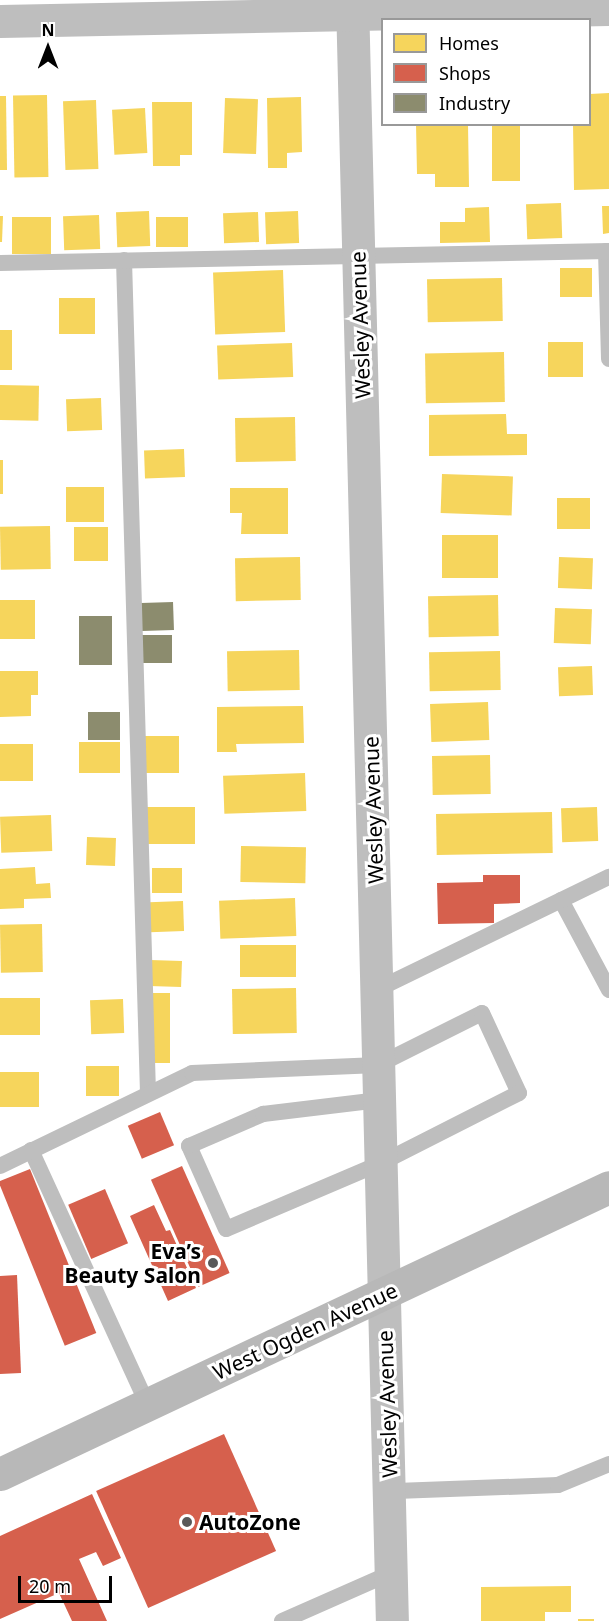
<!DOCTYPE html>
<meta charset="utf-8">
<style>
body{margin:0}
#map{position:relative;width:609px;height:1621px;overflow:hidden;background:#fff;font-family:"Noto Sans",sans-serif}
div>[style]{position:absolute}
[style*='--x']{left:calc(var(--x)*1px);top:calc(var(--y)*1px);width:calc(var(--w)*1px);rotate:calc(var(--a)*1deg)}
.homes>*{inset:0;background:#f6d55c;transform-origin:0 0}
.shops>*{inset:0;background:#d6604d;transform-origin:0 0}
.industry>*{inset:0;background:#8c8c6e;transform-origin:0 0}
.lane>*{height:16px;margin:-8px;padding:0 8px;transform-origin:8px;border-radius:8px;background:#bebebe}
.street>*{height:33px;margin:-16.5px;padding:0 16.5px;transform-origin:16.5px;border-radius:16.5px;background:#bebebe}
.secondary>*{height:33px;margin:-16.5px;padding:0 16.5px;transform-origin:16.5px;border-radius:16.5px;background:#b8b8b8}
.dots>*{width:16px;height:16px;translate:-50% -50%;box-sizing:border-box;border:3px solid #fff;border-radius:50%}
span{translate:-50% -50%;white-space:nowrap;text-align:center;line-height:1.15;-webkit-text-stroke:6px #fff;paint-order:stroke}
.street-label{font-size:21px;color:#000}
.poi-label{font-size:21px;color:#000;font-weight:700}
.right{translate:-100% -50%;text-align:right}
.left{translate:0 -50%;text-align:left}
.legend{position:absolute;left:381px;top:18px;width:210px;height:108px;box-sizing:border-box;background:#fff;border:2px solid #999;margin:0;padding:8px 10px;list-style:none;font-size:18px;color:#000}
.legend li{display:flex;align-items:center;gap:12px;height:30px}
.legend b{width:30px;border:2px solid #999}
.north{position:absolute;left:18px;top:18px;width:60px;height:60px;-webkit-text-stroke:4px #fff;paint-order:stroke;rotate:0deg;font-size:16px;font-weight:700;line-height:24px;text-align:center;color:#000}
.north::after{content:'';display:block;margin:auto;width:21px;height:27px;background:#000;clip-path:polygon(50% 0,100% 100%,50% 72%,0 100%)}
.scale{position:absolute;left:18px;top:1576px;width:94px;height:27px;box-sizing:border-box;border:3px solid #000;border-top:0;padding-left:8px;font-size:18px;line-height:21px;white-space:nowrap;color:#000;-webkit-text-stroke:4px #fff;paint-order:stroke}
</style>
<div id="map">
<div class="homes">
<div style="clip-path:polygon(609px 93px,609px 189px,574px 190px,573px 124px,590px 124px,590px 94px)"></div>
<div style="left:47px;top:95px;width:82px;height:34px;rotate:89deg"></div>
<div style="clip-path:polygon(0 96px,6px 96px,7px 170px,0 170px)"></div>
<div style="clip-path:polygon(301px 97px,302px 152px,287px 153px,287px 168px,268px 168px,267px 98px)"></div>
<div style="left:225px;top:98px;width:33px;height:55px;rotate:2deg"></div>
<div style="left:96px;top:100px;width:69px;height:33px;rotate:88deg"></div>
<div style="clip-path:polygon(152px 102px,192px 102px,192px 155px,180px 155px,180px 166px,153px 166px)"></div>
<div style="left:145px;top:108px;width:45px;height:33px;rotate:87deg"></div>
<div style="clip-path:polygon(416px 124px,468px 124px,469px 187px,435px 187px,435px 174px,417px 174px)"></div>
<div style="left:492px;top:124px;width:28px;height:57px"></div>
<div style="left:561px;top:203px;width:35px;height:35px;rotate:88deg"></div>
<div style="clip-path:polygon(602px 206px,609px 206px,609px 233px,603px 234px)"></div>
<div style="clip-path:polygon(489px 207px,490px 242px,440px 243px,440px 222px,465px 222px,465px 208px)"></div>
<div style="left:149px;top:211px;width:35px;height:33px;rotate:88deg"></div>
<div style="left:298px;top:211px;width:32px;height:33px;rotate:88deg"></div>
<div style="left:258px;top:212px;width:30px;height:35px;rotate:88deg"></div>
<div style="left:99px;top:215px;width:34px;height:36px;rotate:88deg"></div>
<div style="clip-path:polygon(0 216px,3px 216px,2px 242px,0 242px)"></div>
<div style="left:12px;top:217px;width:39px;height:37px"></div>
<div style="left:156px;top:217px;width:32px;height:30px"></div>
<div style="left:560px;top:268px;width:32px;height:29px"></div>
<div style="left:283px;top:270px;width:62px;height:70px;rotate:88deg"></div>
<div style="left:502px;top:278px;width:43px;height:75px;rotate:89deg"></div>
<div style="left:59px;top:298px;width:36px;height:36px"></div>
<div style="left:0;top:330px;width:12px;height:40px"></div>
<div style="left:548px;top:342px;width:35px;height:35px"></div>
<div style="left:292px;top:343px;width:34px;height:75px;rotate:88deg"></div>
<div style="left:504px;top:352px;width:50px;height:79px;rotate:89deg"></div>
<div style="left:0;top:385px;width:39px;height:35px;rotate:1deg"></div>
<div style="left:101px;top:398px;width:32px;height:35px;rotate:88deg"></div>
<div style="clip-path:polygon(506px 414px,507px 434px,527px 434px,527px 455px,429px 456px,429px 415px)"></div>
<div style="left:295px;top:417px;width:44px;height:60px;rotate:89deg"></div>
<div style="left:184px;top:449px;width:28px;height:40px;rotate:88deg"></div>
<div style="left:0;top:460px;width:3px;height:34px"></div>
<div style="left:442px;top:474px;width:71px;height:39px;rotate:2deg"></div>
<div style="left:104px;top:487px;width:35px;height:38px;rotate:90deg"></div>
<div style="clip-path:polygon(230px 488px,288px 488px,288px 534px,241px 534px,242px 513px,230px 513px)"></div>
<div style="left:557px;top:498px;width:33px;height:31px"></div>
<div style="left:50px;top:526px;width:43px;height:50px;rotate:89deg"></div>
<div style="left:74px;top:527px;width:34px;height:34px"></div>
<div style="left:498px;top:535px;width:43px;height:56px;rotate:90deg"></div>
<div style="left:300px;top:557px;width:43px;height:65px;rotate:89deg"></div>
<div style="left:559px;top:557px;width:34px;height:31px;rotate:2deg"></div>
<div style="left:498px;top:595px;width:41px;height:70px;rotate:89deg"></div>
<div style="left:35px;top:600px;width:39px;height:35px;rotate:90deg"></div>
<div style="left:555px;top:608px;width:37px;height:35px;rotate:2deg"></div>
<div style="left:299px;top:650px;width:40px;height:72px;rotate:89deg"></div>
<div style="left:500px;top:651px;width:39px;height:71px;rotate:89deg"></div>
<div style="left:592px;top:666px;width:29px;height:34px;rotate:88deg"></div>
<div style="clip-path:polygon(0 671px,38px 671px,38px 695px,31px 695px,31px 716px,0 717px)"></div>
<div style="left:488px;top:702px;width:38px;height:58px;rotate:88deg"></div>
<div style="clip-path:polygon(303px 706px,304px 743px,236px 744px,237px 752px,217px 752px,217px 707px)"></div>
<div style="left:179px;top:736px;width:37px;height:35px;rotate:90deg"></div>
<div style="left:79px;top:742px;width:41px;height:31px"></div>
<div style="left:0;top:744px;width:33px;height:37px"></div>
<div style="left:490px;top:755px;width:39px;height:58px;rotate:89deg"></div>
<div style="left:305px;top:773px;width:38px;height:82px;rotate:88deg"></div>
<div style="left:195px;top:807px;width:37px;height:49px;rotate:90deg"></div>
<div style="left:597px;top:807px;width:34px;height:36px;rotate:88deg"></div>
<div style="left:552px;top:812px;width:41px;height:116px;rotate:89deg"></div>
<div style="left:51px;top:815px;width:36px;height:51px;rotate:88deg"></div>
<div style="left:87px;top:837px;width:29px;height:28px;rotate:2deg"></div>
<div style="left:241px;top:846px;width:65px;height:36px;rotate:1deg"></div>
<div style="clip-path:polygon(35px 867px,36px 884px,50px 883px,51px 898px,24px 899px,24px 908px,0 909px,0 869px)"></div>
<div style="left:152px;top:868px;width:30px;height:25px"></div>
<div style="left:295px;top:898px;width:38px;height:76px;rotate:88deg"></div>
<div style="left:183px;top:901px;width:30px;height:34px;rotate:88deg"></div>
<div style="left:42px;top:924px;width:48px;height:42px;rotate:89deg"></div>
<div style="left:240px;top:945px;width:56px;height:32px"></div>
<div style="left:150px;top:960px;width:32px;height:26px;rotate:2deg"></div>
<div style="left:296px;top:988px;width:45px;height:64px;rotate:89deg"></div>
<div style="left:146px;top:993px;width:24px;height:70px"></div>
<div style="left:0;top:998px;width:40px;height:37px"></div>
<div style="left:123px;top:999px;width:34px;height:33px;rotate:88deg"></div>
<div style="left:119px;top:1066px;width:30px;height:33px;rotate:90deg"></div>
<div style="left:39px;top:1072px;width:35px;height:39px;rotate:90deg"></div>
<div style="clip-path:polygon(571px 1586px,571px 1612px,545px 1612px,545px 1621px,481px 1621px,481px 1587px)"></div>
<div style="left:578px;top:1619px;width:16px;height:2px"></div>
</div>
<div class="shops">
<div style="clip-path:polygon(483px 875px,520px 875px,520px 903px,494px 904px,494px 923px,438px 924px,437px 883px,483px 882px)"></div>
<div style="left:160px;top:1112px;width:36px;height:35px;rotate:67deg"></div>
<div style="left:182px;top:1166px;width:117px;height:34px;rotate:66deg"></div>
<div style="left:30px;top:1169px;width:177px;height:34px;rotate:68deg"></div>
<div style="left:105px;top:1189px;width:59px;height:40px;rotate:67deg"></div>
<div style="clip-path:polygon(154px 1205px,166px 1231px,170px 1230px,196px 1288px,168px 1301px,130px 1216px)"></div>
<div style="clip-path:polygon(17px 1275px,21px 1373px,0 1374px,0 1276px)"></div>
<div style="left:224px;top:1434px;width:128px;height:140px;rotate:66deg"></div>
<div style="clip-path:polygon(92px 1494px,121px 1558px,103px 1566px,96px 1552px,79px 1559px,107px 1621px,72px 1621px,59px 1593px,0 1619px,0 1536px)"></div>
</div>
<div class="industry">
<div style="left:173px;top:602px;width:28px;height:32px;rotate:88deg"></div>
<div style="left:79px;top:616px;width:33px;height:49px"></div>
<div style="left:172px;top:635px;width:28px;height:32px;rotate:90deg"></div>
<div style="left:120px;top:712px;width:28px;height:32px;rotate:90deg"></div>
</div>
<div class="lane">
<div style="--x:606;--y:251;--w:108;--a:88.4"></div>
<div style="--x:124;--y:260;--w:834;--a:88.35"></div>
<div style="--x:0;--y:263;--w:609;--a:-1.13"></div>
<div style="--x:561;--y:900;--w:102;--a:61.9"></div>
<div style="--x:378;--y:989;--w:257;--a:-25.9"></div>
<div style="--x:31;--y:1150;--w:281;--a:65.4"></div>
<div style="--x:0;--y:1166;--w:213;--a:-25.8"></div>
<div style="--x:192;--y:1073;--w:186;--a:-2.5"></div>
<div style="--x:378;--y:1065;--w:116;--a:-26.6"></div>
<div style="--x:482;--y:1013;--w:88;--a:65.2"></div>
<div style="--x:519;--y:1093;--w:155;--a:153.1"></div>
<div style="--x:381;--y:1163;--w:168;--a:156.9"></div>
<div style="--x:226;--y:1229;--w:91;--a:-114"></div>
<div style="--x:189;--y:1146;--w:81;--a:-23.4"></div>
<div style="--x:263;--y:1114;--w:117;--a:-6.9"></div>
<div style="--x:396;--y:1491;--w:162;--a:-2.1"></div>
<div style="--x:558;--y:1485;--w:55;--a:-22.4"></div>
<div style="--x:282;--y:1621;--w:119;--a:-23.8"></div>
</div>
<div class="street">
<div style="--x:352;--y:0;--w:1621;--a:88.59"></div>
<div style="--x:0;--y:21;--w:609;--a:-1.13"></div>
</div>
<div class="secondary">
<div style="--x:0;--y:1474;--w:673;--a:-25.23"></div>
</div>
<div class="dots">
<div style="left:213px;top:1263px;background:#595959"></div>
<div style="left:187px;top:1522px;background:#595959"></div>
</div>
<div class="street-label">
<span style="left:360px;top:325px;rotate:-92deg">Wesley Avenue</span>
<span style="left:373px;top:810px;rotate:-92deg">Wesley Avenue</span>
<span style="left:305px;top:1331px;rotate:-25deg">West Ogden Avenue</span>
<span style="left:387px;top:1404px;rotate:-92deg">Wesley Avenue</span>
</div>
<div class="poi-label">
<span class="right" style="left:201px;top:1263px">Eva’s<br>Beauty Salon</span>
<span class="left" style="left:199px;top:1522px">AutoZone</span>
</div>
<ul class="legend">
<li><b style="height:16px;background:#f6d55c"></b>Homes</li>
<li><b style="height:16px;background:#d6604d"></b>Shops</li>
<li><b style="height:16px;background:#8c8c6e"></b>Industry</li>
</ul>
<div class="north">N</div>
<div class="scale">20 m</div>
</div>
